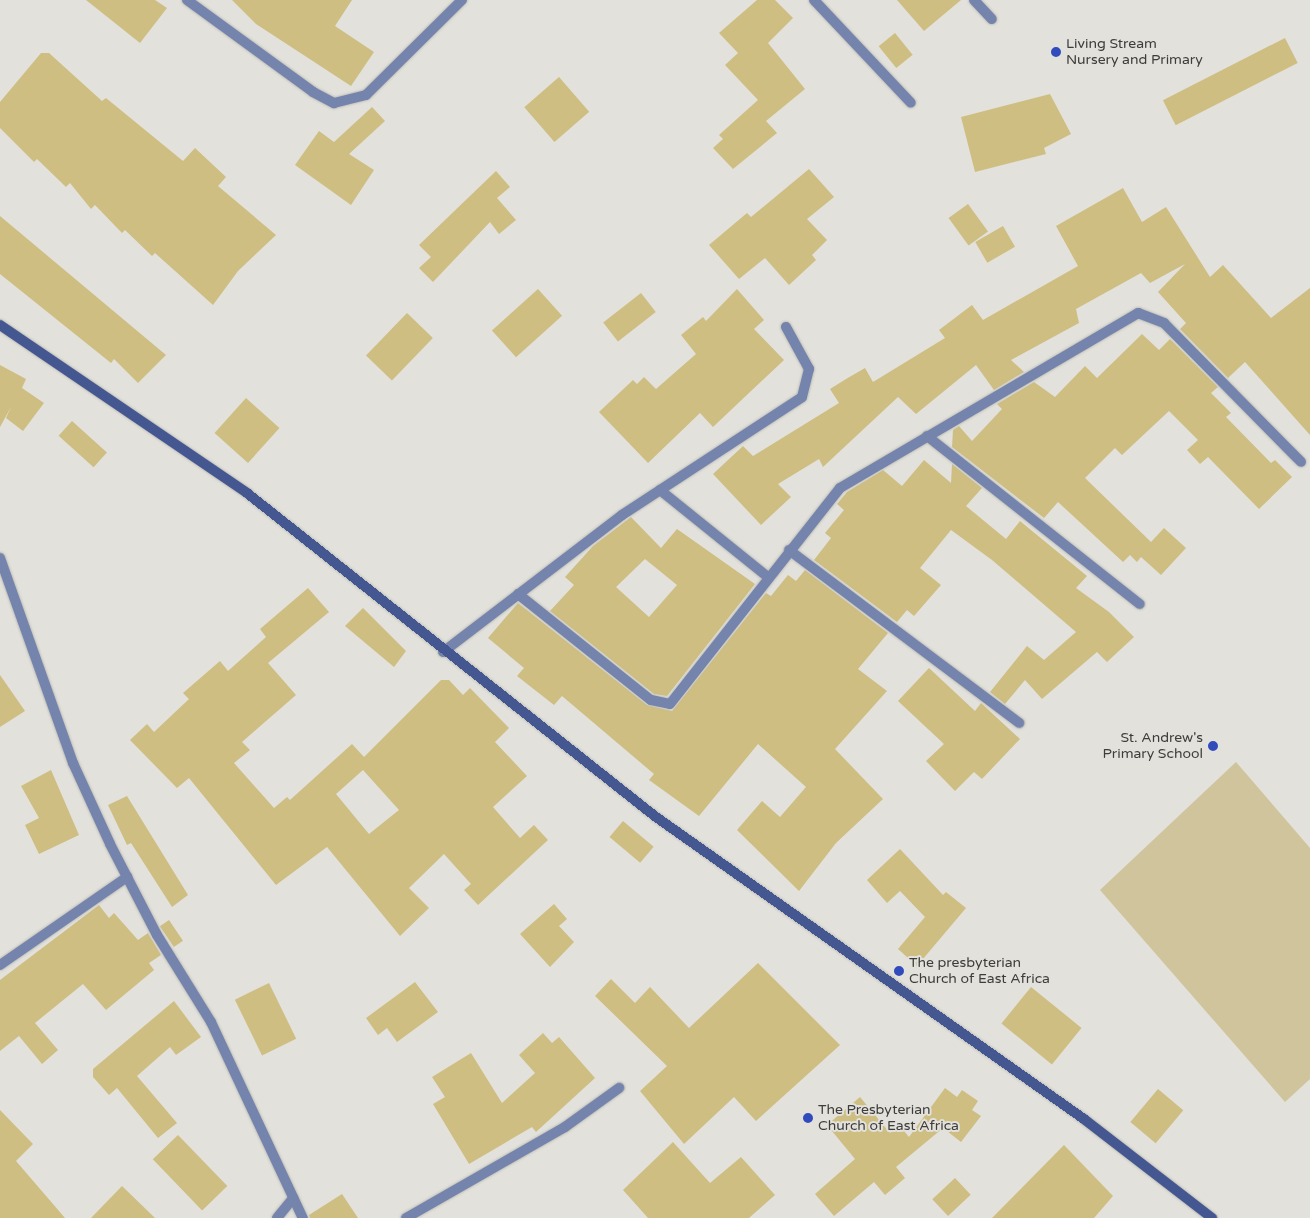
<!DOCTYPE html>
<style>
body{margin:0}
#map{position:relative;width:1310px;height:1218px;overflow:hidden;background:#e2e1db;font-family:"Varela Round",sans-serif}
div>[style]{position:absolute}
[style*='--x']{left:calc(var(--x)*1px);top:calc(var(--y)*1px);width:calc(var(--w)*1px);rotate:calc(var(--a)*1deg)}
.green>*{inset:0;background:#cfc49b}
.building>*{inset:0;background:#cfbe82;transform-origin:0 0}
.roads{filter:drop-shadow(0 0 1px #bebdb8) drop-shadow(0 0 1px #bebdb8)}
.street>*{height:10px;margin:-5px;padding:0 5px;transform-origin:5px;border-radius:5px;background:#7584ac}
.secondary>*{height:10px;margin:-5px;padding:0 5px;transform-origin:5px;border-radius:5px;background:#445790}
.dots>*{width:14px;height:14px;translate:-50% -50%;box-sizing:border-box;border:2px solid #e2e1db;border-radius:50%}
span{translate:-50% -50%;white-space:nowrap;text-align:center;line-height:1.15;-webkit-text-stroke:4px #e2e1db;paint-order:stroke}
.poi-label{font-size:14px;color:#3e3d3b}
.left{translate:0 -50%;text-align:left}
.right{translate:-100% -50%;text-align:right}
</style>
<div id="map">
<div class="green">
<div style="clip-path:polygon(1236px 762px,1310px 848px,1310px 1079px,1285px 1102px,1100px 890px)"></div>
</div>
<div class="building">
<div style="clip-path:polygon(86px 0,155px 0,167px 8px,140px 43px)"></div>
<div style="clip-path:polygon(232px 0,352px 0,335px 26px,374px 52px,351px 86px,256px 24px)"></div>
<div style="clip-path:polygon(757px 0,775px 0,793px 18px,768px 43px,805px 89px,766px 121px,777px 133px,733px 169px,713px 148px,723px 139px,719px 135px,758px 100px,725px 65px,738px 53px,719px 33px)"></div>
<div style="clip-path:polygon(897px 0,961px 0,924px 31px)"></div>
<div style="left:895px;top:33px;width:28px;height:21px;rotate:51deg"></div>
<div style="left:1285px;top:38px;width:28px;height:137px;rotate:63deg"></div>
<div style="clip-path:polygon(41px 53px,49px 53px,102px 101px,106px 98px,183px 161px,195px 148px,226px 177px,218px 186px,276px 235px,238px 271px,213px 305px,155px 253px,152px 256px,125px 230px,122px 233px,95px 205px,91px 209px,70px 183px,66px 187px,37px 159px,34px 162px,0 128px,0 102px)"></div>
<div style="left:559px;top:77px;width:46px;height:46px;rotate:49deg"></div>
<div style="clip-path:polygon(1050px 94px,1071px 134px,1044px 148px,1046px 154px,975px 172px,961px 117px)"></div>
<div style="clip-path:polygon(372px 107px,385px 121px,349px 154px,374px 170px,351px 205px,295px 165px,319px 131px,334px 142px)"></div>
<div style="clip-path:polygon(809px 169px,834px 197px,807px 219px,827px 240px,812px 255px,816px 260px,789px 285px,765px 258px,739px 279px,709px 245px,747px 213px,751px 217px)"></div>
<div style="clip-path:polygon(496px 171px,510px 187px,497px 198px,516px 220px,499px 234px,490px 222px,433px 282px,419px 268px,431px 257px,419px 245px)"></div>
<div style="clip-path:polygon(1123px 188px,1142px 222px,1166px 207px,1210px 277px,1223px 265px,1271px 318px,1310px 288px,1310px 435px,1245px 362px,1228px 378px,1180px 329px,1186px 323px,1158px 292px,1185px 264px,1150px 283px,1141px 273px,1076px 309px,1079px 323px,1011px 360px,1024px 372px,994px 390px,976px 365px,916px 414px,898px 397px,823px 467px,819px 459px,778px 484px,791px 497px,761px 525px,713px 474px,743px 446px,753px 456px,839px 403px,830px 389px,846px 379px,865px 368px,873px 382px,945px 338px,939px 330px,972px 305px,983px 320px,1078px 266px,1056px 226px)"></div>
<div style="left:968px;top:204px;width:34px;height:24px;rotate:54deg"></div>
<div style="clip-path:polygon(0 216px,166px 355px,138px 383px,114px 359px,111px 363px,0 274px)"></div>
<div style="left:1003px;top:226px;width:24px;height:32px;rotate:60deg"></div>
<div style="left:538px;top:289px;width:36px;height:62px;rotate:48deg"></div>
<div style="clip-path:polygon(737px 289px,764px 320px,754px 329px,784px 360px,713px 427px,700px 413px,648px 463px,599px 412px,633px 380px,637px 384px,644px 377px,656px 389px,696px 354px,681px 335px,703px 317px,706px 321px)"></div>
<div style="left:641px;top:293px;width:24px;height:48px;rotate:52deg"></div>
<div style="left:407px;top:313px;width:36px;height:59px;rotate:44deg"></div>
<div style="clip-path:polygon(1142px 334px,1159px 350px,1170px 339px,1218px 387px,1211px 393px,1231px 413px,1226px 417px,1271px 463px,1275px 460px,1292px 477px,1259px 509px,1208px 457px,1200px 464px,1187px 450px,1198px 440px,1169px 411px,1122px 455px,1115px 448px,1085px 478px,1151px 542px,1164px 528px,1186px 548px,1161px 575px,1141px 557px,1137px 562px,1130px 555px,1123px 562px,1058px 502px,1044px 518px,952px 447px,953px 430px,959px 426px,972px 441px,1002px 409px,997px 404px,1034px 382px,1055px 397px,1085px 366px,1097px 378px)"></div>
<div style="clip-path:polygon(0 365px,26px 379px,22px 388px,44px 403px,23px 431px,6px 418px,11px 407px,0 427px)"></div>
<div style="left:246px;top:398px;width:45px;height:47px;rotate:42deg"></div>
<div style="left:72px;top:421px;width:47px;height:20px;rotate:42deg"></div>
<div style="clip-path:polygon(924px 460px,951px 483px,952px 464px,982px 488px,966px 506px,1006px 539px,1020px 521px,1087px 576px,1076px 588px,1109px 612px,1134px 637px,1107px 662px,1097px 652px,1042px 699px,1025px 680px,1005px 704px,990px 692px,1027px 646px,1044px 660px,1076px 632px,992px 560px,951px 530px,920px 568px,941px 585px,914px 616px,907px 610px,897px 622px,814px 560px,831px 538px,825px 533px,844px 510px,837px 504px,847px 492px,883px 470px,902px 486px)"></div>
<div style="clip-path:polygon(evenodd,631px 517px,661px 548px,677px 529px,755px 584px,667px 696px,654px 694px,550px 611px,574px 585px,565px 577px,593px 546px,631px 517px,645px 559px,677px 585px,649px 617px,616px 587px,645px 559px)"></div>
<div style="clip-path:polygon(805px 570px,888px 633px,858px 669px,887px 691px,835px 749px,883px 799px,836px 843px,799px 891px,737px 830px,762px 801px,780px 817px,806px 787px,758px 744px,699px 816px,649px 780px,654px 774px,562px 696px,554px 705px,517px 676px,524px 668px,488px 638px,518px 603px,647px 705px,672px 711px,766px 593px,771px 596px,788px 575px,796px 581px)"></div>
<div style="clip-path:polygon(evenodd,308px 588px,329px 612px,268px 663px,296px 695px,242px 742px,250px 750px,234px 763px,274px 808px,287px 797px,290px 800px,352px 744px,364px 757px,441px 680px,449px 680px,463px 695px,470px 688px,509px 728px,495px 742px,527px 776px,493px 807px,520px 838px,534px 825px,548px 840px,478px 905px,464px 890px,471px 884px,444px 854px,409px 888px,429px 908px,400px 936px,327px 847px,276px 885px,189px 778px,177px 788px,130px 740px,147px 724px,154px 732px,189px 699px,183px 693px,220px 661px,228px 671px,266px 637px,260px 629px,308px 588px,363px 770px,399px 810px,369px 834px,336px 794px,363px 770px)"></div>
<div style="clip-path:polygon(363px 608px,406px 651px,394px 667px,345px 626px)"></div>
<div style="clip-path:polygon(929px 668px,975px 711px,981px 703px,1020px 739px,982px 779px,974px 772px,955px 791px,926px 761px,944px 744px,898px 701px)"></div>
<div style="clip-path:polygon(0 675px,25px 711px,0 727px)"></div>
<div style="clip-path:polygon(51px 770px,79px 835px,39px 854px,25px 825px,39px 818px,21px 786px)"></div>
<div style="clip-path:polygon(127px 796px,188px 895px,172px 907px,131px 843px,127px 845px,108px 805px)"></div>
<div style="left:623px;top:821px;width:40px;height:21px;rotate:40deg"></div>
<div style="clip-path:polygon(900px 849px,943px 895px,946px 892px,966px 908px,917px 966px,898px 949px,925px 917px,900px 891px,887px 903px,867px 880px)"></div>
<div style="clip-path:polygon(554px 904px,567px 919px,559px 926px,574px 942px,550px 967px,520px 934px)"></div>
<div style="clip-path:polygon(99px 905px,109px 918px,114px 913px,138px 940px,148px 933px,161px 955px,149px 963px,154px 970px,106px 1010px,83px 984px,35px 1023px,58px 1050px,42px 1064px,19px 1036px,0 1051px,0 980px)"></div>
<div style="left:169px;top:920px;width:25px;height:11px;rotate:56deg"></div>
<div style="clip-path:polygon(758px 963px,840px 1045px,756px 1121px,734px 1097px,684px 1144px,640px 1091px,667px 1066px,595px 996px,611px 979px,635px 1003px,650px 987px,689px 1028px)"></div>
<div style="clip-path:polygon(415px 982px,438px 1012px,397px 1042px,387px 1028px,378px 1035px,366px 1018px)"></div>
<div style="left:269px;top:983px;width:62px;height:38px;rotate:64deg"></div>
<div style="left:1031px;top:987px;width:65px;height:47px;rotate:39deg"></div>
<div style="clip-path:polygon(174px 1001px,201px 1037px,176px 1055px,170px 1047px,137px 1076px,177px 1123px,158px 1138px,117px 1088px,109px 1095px,93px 1077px,93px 1069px)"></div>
<div style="clip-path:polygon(543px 1033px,552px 1043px,559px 1037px,595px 1078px,536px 1132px,532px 1127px,469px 1164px,433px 1104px,445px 1097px,432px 1077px,471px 1053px,502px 1103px,535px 1073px,519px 1055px)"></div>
<div style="clip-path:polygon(945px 1088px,957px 1097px,962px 1090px,978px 1101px,972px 1110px,981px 1116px,961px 1142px,943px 1128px,896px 1167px,905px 1178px,885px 1195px,874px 1182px,834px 1216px,815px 1194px,855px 1159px,827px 1125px,860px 1097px,890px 1133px,899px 1125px,909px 1137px)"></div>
<div style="left:1158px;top:1089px;width:33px;height:43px;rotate:40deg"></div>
<div style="clip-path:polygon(0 1110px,33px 1144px,16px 1161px,65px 1218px,0 1218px)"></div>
<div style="left:178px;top:1135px;width:71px;height:35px;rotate:46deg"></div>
<div style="clip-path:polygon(673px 1142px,710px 1183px,741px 1157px,775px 1195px,749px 1218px,648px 1218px,623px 1190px)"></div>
<div style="clip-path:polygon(1064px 1145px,1113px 1196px,1094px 1218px,992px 1218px)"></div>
<div style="left:955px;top:1178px;width:23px;height:31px;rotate:47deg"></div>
<div style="clip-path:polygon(122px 1186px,155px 1218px,91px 1218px)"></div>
<div style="clip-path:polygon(342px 1194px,358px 1218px,310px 1218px,309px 1215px)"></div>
</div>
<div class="roads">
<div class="street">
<div style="--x:187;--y:0;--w:156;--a:36.1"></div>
<div style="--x:313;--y:92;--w:24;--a:28"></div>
<div style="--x:334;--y:103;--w:33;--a:-14"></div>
<div style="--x:366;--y:95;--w:135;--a:-44.7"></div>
<div style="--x:814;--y:0;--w:141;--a:46.7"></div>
<div style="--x:974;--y:0;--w:26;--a:47"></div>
<div style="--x:927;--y:436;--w:271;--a:38.3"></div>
<div style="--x:660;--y:490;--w:139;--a:38.9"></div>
<div style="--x:789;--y:550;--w:288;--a:36.9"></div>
<div style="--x:0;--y:558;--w:218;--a:70.4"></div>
<div style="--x:73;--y:763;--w:89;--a:65.4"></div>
<div style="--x:110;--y:844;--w:102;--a:62.7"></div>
<div style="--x:157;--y:935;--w:102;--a:58.2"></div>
<div style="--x:211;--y:1022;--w:217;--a:64.9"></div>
<div style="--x:518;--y:594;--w:170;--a:38.6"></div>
<div style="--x:651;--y:700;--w:19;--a:12"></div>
<div style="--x:670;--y:704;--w:275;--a:-51.8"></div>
<div style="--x:840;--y:488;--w:346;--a:-30.4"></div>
<div style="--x:1138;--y:313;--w:28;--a:21"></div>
<div style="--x:1164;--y:323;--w:195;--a:45.4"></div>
<div style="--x:443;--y:652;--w:225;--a:-37.4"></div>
<div style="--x:622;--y:515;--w:215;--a:-33.2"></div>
<div style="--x:802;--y:397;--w:29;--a:-76"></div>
<div style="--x:809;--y:369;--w:48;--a:-118.7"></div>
<div style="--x:0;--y:965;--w:155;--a:-34.7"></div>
<div style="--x:277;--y:1218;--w:26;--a:-51"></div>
<div style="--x:406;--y:1218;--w:183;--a:-29.8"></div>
<div style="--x:565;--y:1127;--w:67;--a:-35.8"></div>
</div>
<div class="secondary">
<div style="--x:0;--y:325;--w:299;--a:34.2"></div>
<div style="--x:247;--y:493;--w:522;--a:38.39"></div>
<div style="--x:656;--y:817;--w:524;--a:35.21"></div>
<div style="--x:1084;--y:1119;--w:162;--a:37.7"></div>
</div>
</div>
<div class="dots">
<div style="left:1056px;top:52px;background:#324bbc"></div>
<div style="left:1213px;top:746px;background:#324bbc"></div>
<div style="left:899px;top:971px;background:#324bbc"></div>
<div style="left:808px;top:1118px;background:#324bbc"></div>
</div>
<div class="poi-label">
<span class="left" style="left:1066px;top:52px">Living Stream<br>Nursery and Primary</span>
<span class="right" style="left:1203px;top:746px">St. Andrew's<br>Primary School</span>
<span class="left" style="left:909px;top:971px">The presbyterian<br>Church of East Africa</span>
<span class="left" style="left:818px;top:1118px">The Presbyterian<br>Church of East Africa</span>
</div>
</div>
